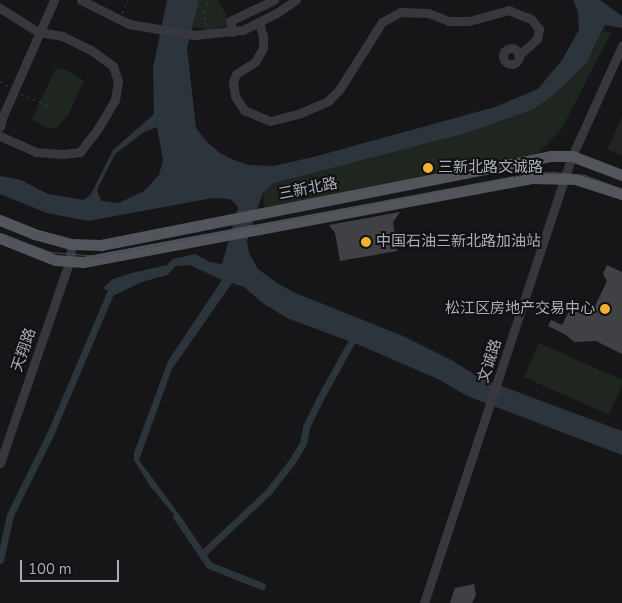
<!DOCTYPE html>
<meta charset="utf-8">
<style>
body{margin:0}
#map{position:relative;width:622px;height:603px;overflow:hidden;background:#161618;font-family:"Nunito Sans","Noto Sans SC",sans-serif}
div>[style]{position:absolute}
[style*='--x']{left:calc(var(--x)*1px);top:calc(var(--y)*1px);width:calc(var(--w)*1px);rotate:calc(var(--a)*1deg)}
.built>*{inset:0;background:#222225}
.green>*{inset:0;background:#1e261f}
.water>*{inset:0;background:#2c353c}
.canal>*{height:7px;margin:-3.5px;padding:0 3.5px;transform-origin:3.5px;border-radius:3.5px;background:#2c353c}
.building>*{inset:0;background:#404145}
.path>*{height:1px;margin-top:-0.5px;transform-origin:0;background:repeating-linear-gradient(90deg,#3d3f44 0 2.5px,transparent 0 6.5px)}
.minor>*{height:9px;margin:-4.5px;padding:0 4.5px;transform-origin:4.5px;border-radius:4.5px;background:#37383d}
.minor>.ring{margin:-4.5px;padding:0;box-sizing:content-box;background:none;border:9px solid #37383d;border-radius:50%}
.major>*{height:11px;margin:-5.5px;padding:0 5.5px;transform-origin:5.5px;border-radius:5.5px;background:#53555c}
.tram>*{height:1px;margin:-0.5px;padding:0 0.5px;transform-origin:0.5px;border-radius:0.5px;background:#4a4c52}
.dots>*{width:14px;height:14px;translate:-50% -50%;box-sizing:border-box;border:2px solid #111113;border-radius:50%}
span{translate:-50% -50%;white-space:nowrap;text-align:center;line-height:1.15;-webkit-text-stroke:4px #111113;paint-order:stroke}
.poi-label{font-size:15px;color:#a8adb8}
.left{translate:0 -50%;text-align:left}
.right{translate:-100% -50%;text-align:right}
.street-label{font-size:15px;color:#a8adb8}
.scale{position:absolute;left:20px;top:560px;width:99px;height:22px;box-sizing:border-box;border:2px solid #a8adb8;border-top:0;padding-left:6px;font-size:15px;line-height:18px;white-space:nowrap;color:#a8adb8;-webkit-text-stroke:4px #111113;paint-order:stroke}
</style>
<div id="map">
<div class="built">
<div style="clip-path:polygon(622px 117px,622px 156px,607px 149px)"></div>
</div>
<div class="green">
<div style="clip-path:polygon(199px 0,217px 0,226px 14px,227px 26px,208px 30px,191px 26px)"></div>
<div style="clip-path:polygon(603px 31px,611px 33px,561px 130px,538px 153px,264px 211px,263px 192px,274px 183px,463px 134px,573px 75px,587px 62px)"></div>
<div style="clip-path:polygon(56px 68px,66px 70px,84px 81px,68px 115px,57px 128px,46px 128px,32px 119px)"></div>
<div style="clip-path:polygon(539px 343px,622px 380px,622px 385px,609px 415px,524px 377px)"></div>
</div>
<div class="water">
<div style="clip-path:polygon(evenodd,167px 0,199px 0,187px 48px,196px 128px,206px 141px,220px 153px,234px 160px,249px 165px,274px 166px,317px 156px,495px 107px,538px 89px,562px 60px,579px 30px,578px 12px,573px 0,600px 0,622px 16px,622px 28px,605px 25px,587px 62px,556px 93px,534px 109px,463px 134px,274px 183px,263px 192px,247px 241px,249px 253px,258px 269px,277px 283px,293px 292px,403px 336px,453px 361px,480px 378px,622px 431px,622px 455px,467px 396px,440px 380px,357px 344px,287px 318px,261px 302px,244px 287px,232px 283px,172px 369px,139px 460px,181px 517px,181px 523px,150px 486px,134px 460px,134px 453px,168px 361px,222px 280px,190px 265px,176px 266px,167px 275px,142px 282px,115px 295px,103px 288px,113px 279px,132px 273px,167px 265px,173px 259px,195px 254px,210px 262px,222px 264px,238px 208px,235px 203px,229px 199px,213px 198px,88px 221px,47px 213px,0 194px,0 176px,21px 180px,48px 194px,84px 200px,91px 194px,113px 150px,154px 114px,153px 68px,167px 0,157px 127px,163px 160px,159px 175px,144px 191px,119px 203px,101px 201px,97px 190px,115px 154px,144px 132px,157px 127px)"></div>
</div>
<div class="canal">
<div style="--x:176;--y:516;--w:59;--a:56"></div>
<div style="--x:209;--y:565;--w:57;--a:21.6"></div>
<div style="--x:202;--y:554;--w:91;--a:-43.2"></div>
<div style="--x:268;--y:492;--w:37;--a:-52"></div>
<div style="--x:291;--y:463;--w:23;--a:-59"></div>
<div style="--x:303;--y:443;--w:16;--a:-79"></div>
<div style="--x:306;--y:427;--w:30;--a:-64"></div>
<div style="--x:319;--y:400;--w:74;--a:-61"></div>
<div style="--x:0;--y:560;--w:46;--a:-77.5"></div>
<div style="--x:10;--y:515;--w:93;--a:-63.7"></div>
<div style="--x:51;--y:432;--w:156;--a:-67"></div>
<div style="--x:112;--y:288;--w:3;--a:-18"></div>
</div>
<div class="building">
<div style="clip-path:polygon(400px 212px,393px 222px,397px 251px,340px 261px,335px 233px,329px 225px)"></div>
<div style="clip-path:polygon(607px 265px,622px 272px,622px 354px,596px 341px,574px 342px,566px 335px,548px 326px,551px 320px,562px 325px,568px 313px,576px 309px,582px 307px,588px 310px,591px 306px,595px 306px,607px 281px,603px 274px)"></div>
<div style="clip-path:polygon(474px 584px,476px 595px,472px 603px,450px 603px,455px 588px)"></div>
</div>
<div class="path">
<div style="--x:122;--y:13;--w:14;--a:-65"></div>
<div style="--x:206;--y:25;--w:13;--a:-99"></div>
<div style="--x:204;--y:12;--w:13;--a:-67"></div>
<div style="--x:0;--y:81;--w:9;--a:32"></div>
<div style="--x:21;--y:94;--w:34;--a:23"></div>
</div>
<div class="minor">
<div style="--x:81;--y:0;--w:54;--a:26.6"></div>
<div style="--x:129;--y:24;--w:66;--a:9.6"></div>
<div style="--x:194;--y:35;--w:49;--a:-5.8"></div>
<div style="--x:243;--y:30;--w:36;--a:-27"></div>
<div style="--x:275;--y:14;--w:25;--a:-34"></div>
<div style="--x:0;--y:8;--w:45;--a:32.3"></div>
<div style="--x:38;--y:32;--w:24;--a:9"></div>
<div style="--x:62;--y:36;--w:32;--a:26"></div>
<div style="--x:91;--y:50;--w:27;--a:36"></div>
<div style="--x:113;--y:66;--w:16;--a:72"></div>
<div style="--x:118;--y:81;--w:19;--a:99"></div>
<div style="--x:115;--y:100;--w:35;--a:121"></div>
<div style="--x:97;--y:130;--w:28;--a:128"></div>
<div style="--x:80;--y:152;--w:17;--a:173"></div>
<div style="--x:63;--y:154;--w:27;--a:-176"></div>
<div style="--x:36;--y:152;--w:39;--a:-156"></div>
<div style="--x:259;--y:22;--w:16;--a:75"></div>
<div style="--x:263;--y:37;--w:11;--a:90"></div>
<div style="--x:263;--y:48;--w:16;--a:120"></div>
<div style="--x:255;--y:62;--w:22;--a:148"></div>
<div style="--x:236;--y:74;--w:9;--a:111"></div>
<div style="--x:233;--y:82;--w:14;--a:82"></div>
<div style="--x:235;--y:96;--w:17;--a:57"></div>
<div style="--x:244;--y:110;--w:28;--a:23"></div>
<div style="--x:270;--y:121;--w:29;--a:-14"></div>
<div style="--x:298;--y:114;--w:33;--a:-23"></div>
<div style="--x:328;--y:101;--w:16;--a:-45"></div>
<div style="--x:339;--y:90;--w:80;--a:-57.7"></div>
<div style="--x:382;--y:22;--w:21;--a:-28"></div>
<div style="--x:401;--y:12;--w:27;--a:2"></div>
<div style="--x:428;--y:13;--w:22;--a:21"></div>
<div style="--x:449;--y:21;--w:20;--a:0"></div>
<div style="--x:469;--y:21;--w:41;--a:-15.4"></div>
<div style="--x:509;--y:10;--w:10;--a:24"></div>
<div style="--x:518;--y:14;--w:14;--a:21"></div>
<div style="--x:531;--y:19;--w:13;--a:51"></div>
<div style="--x:539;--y:29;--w:10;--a:101"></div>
<div style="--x:537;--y:39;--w:25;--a:138"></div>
<div style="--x:233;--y:32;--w:11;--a:-105"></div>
<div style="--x:230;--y:21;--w:49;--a:-25.5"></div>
<div class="ring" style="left:503px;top:48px;width:7px;height:7px"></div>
<div style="--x:0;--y:127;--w:9;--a:-77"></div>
<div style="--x:2;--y:118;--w:129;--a:-66.2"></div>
<div style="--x:0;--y:463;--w:212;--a:-71"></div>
<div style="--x:69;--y:263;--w:19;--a:-81"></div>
<div style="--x:424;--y:603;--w:471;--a:-71.7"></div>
<div style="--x:572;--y:156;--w:121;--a:-65.6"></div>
</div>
<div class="major">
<div style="--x:0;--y:220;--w:37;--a:22"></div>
<div style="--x:34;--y:234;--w:39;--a:15"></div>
<div style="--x:72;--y:244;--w:29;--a:2"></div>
<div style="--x:101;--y:245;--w:458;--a:-11.2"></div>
<div style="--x:550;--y:156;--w:22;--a:0"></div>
<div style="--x:572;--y:156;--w:53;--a:20.8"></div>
<div style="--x:0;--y:238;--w:59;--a:21.8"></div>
<div style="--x:55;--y:260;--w:28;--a:4"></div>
<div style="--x:83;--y:262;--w:455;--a:-10.6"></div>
<div style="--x:530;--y:178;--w:45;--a:1.3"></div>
<div style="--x:575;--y:179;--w:49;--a:17.7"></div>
</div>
<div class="tram">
<div style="--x:0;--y:233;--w:53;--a:20.8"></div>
<div style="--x:50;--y:252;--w:49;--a:4.7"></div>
<div style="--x:99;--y:256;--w:437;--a:-10.9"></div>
<div style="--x:528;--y:173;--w:24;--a:-2"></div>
<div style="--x:552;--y:172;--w:32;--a:5"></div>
<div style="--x:584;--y:175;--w:40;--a:20.2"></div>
</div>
<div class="dots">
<div style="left:428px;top:168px;background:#f2b134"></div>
<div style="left:366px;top:242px;background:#f2b134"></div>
<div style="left:605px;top:309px;background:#f2b134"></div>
</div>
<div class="poi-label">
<span class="left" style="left:438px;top:168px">三新北路文诚路</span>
<span class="left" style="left:376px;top:242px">中国石油三新北路加油站</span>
<span class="right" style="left:595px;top:309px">松江区房地产交易中心</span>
</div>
<div class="street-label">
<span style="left:308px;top:189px;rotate:-11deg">三新北路</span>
<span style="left:24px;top:350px;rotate:-71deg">天翔路</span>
<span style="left:490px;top:361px;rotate:-72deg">文诚路</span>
</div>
<div class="scale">100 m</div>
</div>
